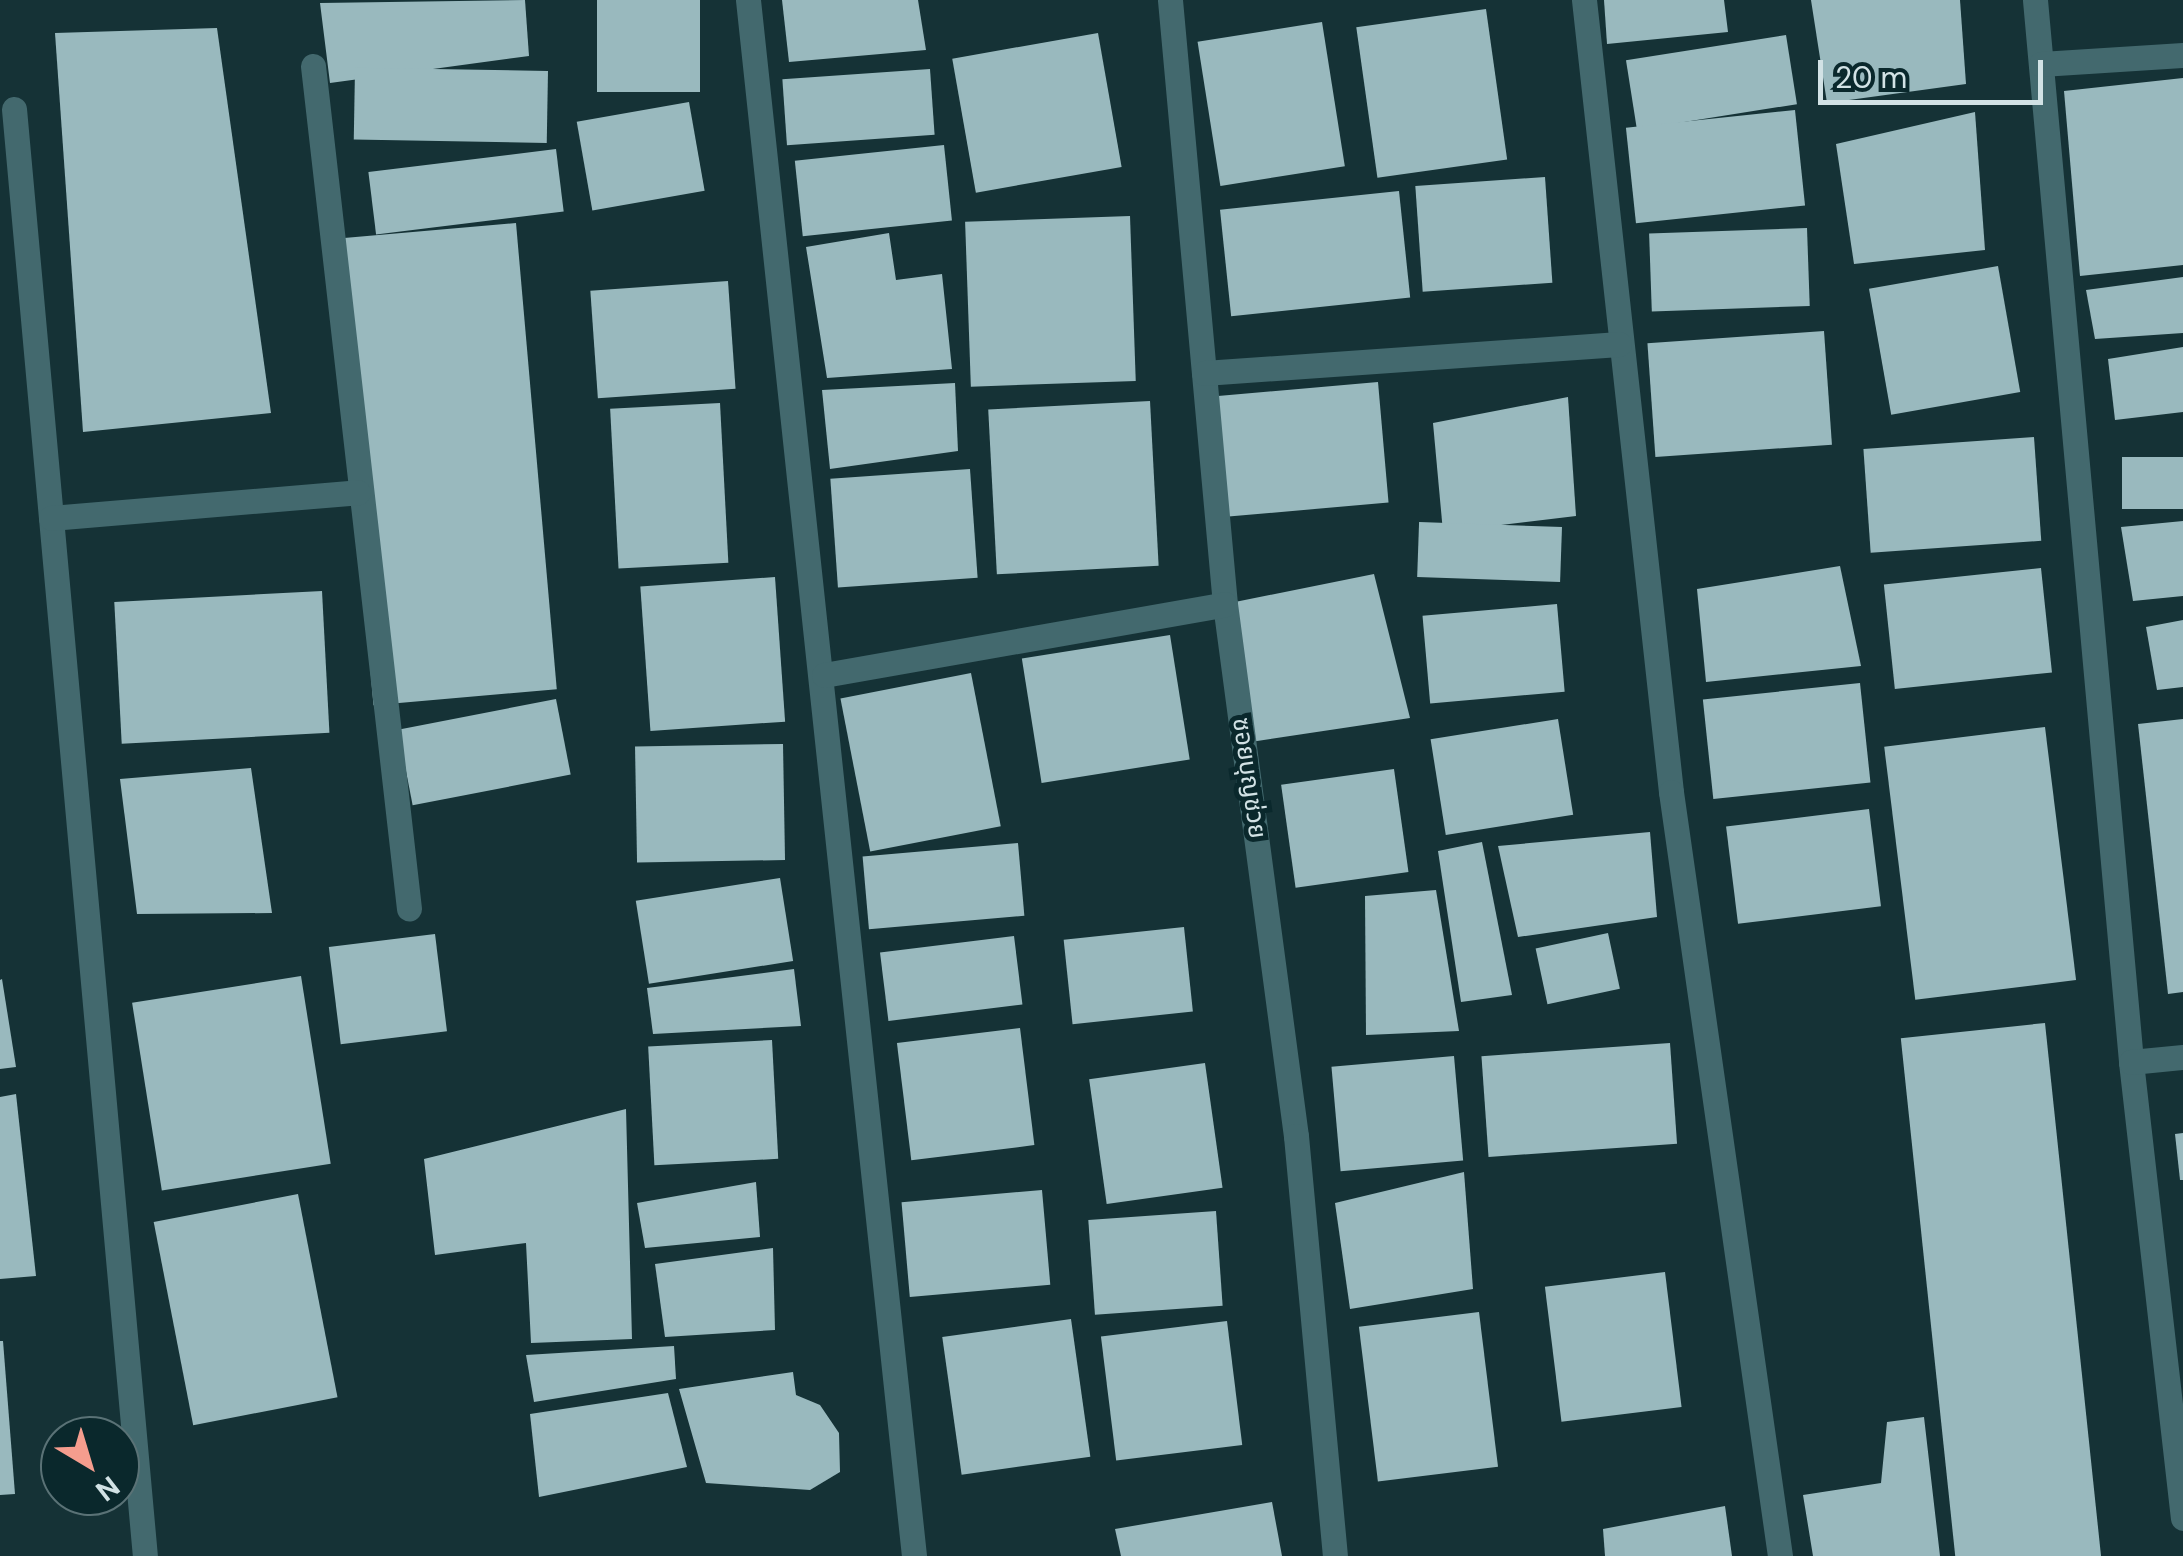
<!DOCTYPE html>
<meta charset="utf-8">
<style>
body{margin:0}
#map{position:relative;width:2183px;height:1556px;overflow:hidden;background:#153236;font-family:"DM Sans","Noto Sans Thai",sans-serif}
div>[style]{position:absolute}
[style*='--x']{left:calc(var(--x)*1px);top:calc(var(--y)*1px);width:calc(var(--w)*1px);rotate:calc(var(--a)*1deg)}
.building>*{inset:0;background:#99b9be;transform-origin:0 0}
.street>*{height:25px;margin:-12.5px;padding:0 12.5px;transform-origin:12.5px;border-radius:12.5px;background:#43696e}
span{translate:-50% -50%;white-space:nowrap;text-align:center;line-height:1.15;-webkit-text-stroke:10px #0a282c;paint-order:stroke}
.street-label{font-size:25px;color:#d2e2e5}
.north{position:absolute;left:40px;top:1416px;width:100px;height:100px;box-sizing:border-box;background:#0a282c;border:2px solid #5a7276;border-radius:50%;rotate:142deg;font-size:28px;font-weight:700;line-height:40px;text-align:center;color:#d2e2e5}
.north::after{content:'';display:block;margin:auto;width:35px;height:45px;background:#f59d8e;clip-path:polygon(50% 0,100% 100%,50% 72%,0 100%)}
.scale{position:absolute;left:1818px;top:60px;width:225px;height:45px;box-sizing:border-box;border:5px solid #d2e2e5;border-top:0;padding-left:12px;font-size:30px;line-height:35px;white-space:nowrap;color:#d2e2e5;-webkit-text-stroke:8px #0a282c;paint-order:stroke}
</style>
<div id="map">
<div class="building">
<div style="clip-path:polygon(525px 0,529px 56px,330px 83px,320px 3px)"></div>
<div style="left:597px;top:0;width:103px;height:92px"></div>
<div style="clip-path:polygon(782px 0,918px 0,926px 50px,789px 62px)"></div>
<div style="clip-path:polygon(1604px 0,1724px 0,1728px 32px,1607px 44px)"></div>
<div style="clip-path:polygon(1811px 0,1960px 0,1966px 84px,1827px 103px)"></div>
<div style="left:1486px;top:9px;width:152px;height:131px;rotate:82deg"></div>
<div style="left:1322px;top:22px;width:146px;height:126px;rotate:81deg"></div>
<div style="clip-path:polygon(217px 28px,271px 413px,83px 432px,55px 33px)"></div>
<div style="left:1098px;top:33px;width:136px;height:148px;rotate:80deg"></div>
<div style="left:1786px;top:35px;width:70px;height:162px;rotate:81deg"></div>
<div style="left:930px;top:69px;width:66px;height:148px;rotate:86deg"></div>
<div style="left:548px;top:71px;width:72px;height:193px;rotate:91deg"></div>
<div style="clip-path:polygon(2183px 78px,2183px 265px,2080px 276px,2064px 91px)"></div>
<div style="left:689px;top:102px;width:90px;height:114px;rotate:80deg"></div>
<div style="left:1795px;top:110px;width:96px;height:170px;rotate:84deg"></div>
<div style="clip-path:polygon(1975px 112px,1985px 250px,1854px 264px,1836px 144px)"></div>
<div style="left:944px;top:145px;width:76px;height:150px;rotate:84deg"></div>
<div style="left:556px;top:149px;width:63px;height:189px;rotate:83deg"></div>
<div style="left:1545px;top:177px;width:106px;height:130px;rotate:86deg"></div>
<div style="left:1399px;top:191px;width:107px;height:180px;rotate:84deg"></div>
<div style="left:1130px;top:216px;width:165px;height:165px;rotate:88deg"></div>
<div style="left:516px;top:223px;width:468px;height:184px;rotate:85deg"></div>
<div style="left:1807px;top:228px;width:78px;height:158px;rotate:88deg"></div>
<div style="clip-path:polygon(889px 233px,896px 280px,942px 274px,952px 369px,827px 378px,806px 247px)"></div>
<div style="left:1998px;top:266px;width:128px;height:131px;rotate:80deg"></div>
<div style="clip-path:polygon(2183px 277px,2183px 333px,2095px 339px,2086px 290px)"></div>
<div style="left:728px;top:281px;width:108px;height:138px;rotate:86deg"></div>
<div style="left:1824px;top:331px;width:114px;height:177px;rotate:86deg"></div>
<div style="clip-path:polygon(2183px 347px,2183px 412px,2115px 420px,2108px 359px)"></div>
<div style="left:1378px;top:382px;width:121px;height:172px;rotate:85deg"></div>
<div style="clip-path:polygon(955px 383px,958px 451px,830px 469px,822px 390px)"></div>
<div style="clip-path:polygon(1568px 397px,1576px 516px,1443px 532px,1433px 423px)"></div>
<div style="left:1150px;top:401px;width:165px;height:162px;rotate:87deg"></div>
<div style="left:720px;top:403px;width:160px;height:110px;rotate:87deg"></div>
<div style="left:2034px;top:437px;width:104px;height:171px;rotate:86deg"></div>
<div style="left:2183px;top:457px;width:52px;height:61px;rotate:90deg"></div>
<div style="left:970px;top:469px;width:109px;height:140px;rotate:86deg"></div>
<div style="clip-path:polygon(2183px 521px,2183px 596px,2133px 601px,2121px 527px)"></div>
<div style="left:1562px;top:527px;width:55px;height:143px;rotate:92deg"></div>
<div style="clip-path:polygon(1840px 566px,1861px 666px,1706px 682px,1697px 589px)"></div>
<div style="left:2041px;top:568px;width:105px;height:158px;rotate:84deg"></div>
<div style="clip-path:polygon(1374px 574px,1410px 718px,1244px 743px,1225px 604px)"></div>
<div style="left:775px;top:577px;width:145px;height:135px;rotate:86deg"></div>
<div style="left:322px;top:591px;width:142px;height:208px;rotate:87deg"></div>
<div style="left:1557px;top:604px;width:88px;height:135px;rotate:85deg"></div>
<div style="clip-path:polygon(2183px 620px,2183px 687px,2157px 690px,2146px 627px)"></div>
<div style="left:1170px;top:635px;width:126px;height:150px;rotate:81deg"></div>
<div style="left:971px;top:673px;width:156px;height:133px;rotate:79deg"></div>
<div style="left:1860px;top:683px;width:100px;height:158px;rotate:84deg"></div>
<div style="left:556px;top:699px;width:77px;height:161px;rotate:79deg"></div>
<div style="left:1558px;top:719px;width:97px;height:129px;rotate:81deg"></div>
<div style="clip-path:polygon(2183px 719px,2183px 992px,2168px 994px,2138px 724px)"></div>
<div style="left:2045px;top:727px;width:255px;height:162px;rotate:83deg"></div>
<div style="left:783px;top:744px;width:116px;height:148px;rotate:89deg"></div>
<div style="clip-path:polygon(251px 768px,272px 913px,137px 914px,120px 779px)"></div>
<div style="left:1394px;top:769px;width:104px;height:114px;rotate:82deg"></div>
<div style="left:1869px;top:809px;width:98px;height:144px;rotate:83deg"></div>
<div style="clip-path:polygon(1650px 832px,1657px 917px,1518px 937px,1498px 846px)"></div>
<div style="clip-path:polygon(1482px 842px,1512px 995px,1461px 1002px,1438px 851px)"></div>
<div style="left:1018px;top:843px;width:73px;height:156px;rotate:85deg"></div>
<div style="left:780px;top:878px;width:84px;height:146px;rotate:81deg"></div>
<div style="clip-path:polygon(1436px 890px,1459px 1031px,1366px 1035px,1365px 896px)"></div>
<div style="left:1184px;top:927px;width:85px;height:121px;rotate:84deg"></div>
<div style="left:1608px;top:933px;width:57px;height:74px;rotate:78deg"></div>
<div style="left:435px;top:934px;width:98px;height:107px;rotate:83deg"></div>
<div style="left:1014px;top:936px;width:69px;height:135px;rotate:83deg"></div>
<div style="clip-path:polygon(794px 969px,801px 1026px,653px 1034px,647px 988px)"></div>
<div style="left:301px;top:976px;width:190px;height:171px;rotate:81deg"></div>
<div style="clip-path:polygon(2px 979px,16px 1067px,0 1069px,0 980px)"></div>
<div style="left:2045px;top:1023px;width:536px;height:145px;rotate:84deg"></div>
<div style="left:1020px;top:1028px;width:118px;height:124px;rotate:83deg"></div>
<div style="left:772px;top:1040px;width:119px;height:124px;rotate:87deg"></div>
<div style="left:1670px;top:1043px;width:101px;height:189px;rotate:86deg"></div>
<div style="left:1454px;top:1056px;width:105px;height:123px;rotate:85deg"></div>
<div style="left:1205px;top:1063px;width:126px;height:117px;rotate:82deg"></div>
<div style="clip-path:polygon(16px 1094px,36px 1276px,0 1279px,0 1097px)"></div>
<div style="clip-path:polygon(626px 1109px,632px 1339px,531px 1343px,526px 1243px,435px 1255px,424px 1159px)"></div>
<div style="clip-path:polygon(2183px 1133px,2183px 1180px,2180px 1180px,2175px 1134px)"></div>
<div style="clip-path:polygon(1464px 1172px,1473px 1289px,1350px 1309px,1335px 1203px)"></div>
<div style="clip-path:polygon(756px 1182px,760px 1237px,645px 1248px,637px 1203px)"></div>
<div style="left:1042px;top:1190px;width:95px;height:141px;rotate:85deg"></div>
<div style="left:298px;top:1194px;width:207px;height:147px;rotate:79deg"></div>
<div style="left:1216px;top:1211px;width:95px;height:128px;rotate:86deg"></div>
<div style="clip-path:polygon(773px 1248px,775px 1330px,665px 1337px,655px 1264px)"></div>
<div style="left:1665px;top:1272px;width:136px;height:121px;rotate:83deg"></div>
<div style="left:1479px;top:1312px;width:156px;height:121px;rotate:83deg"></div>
<div style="left:1071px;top:1319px;width:139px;height:130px;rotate:82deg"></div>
<div style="left:1227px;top:1321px;width:125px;height:127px;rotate:83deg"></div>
<div style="clip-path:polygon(0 1341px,3px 1341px,15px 1494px,0 1495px)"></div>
<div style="clip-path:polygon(674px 1346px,676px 1379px,534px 1402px,526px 1355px)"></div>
<div style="clip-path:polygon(793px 1372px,796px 1395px,820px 1405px,839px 1433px,840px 1472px,810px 1490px,706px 1483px,679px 1389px)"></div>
<div style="clip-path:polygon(668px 1393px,687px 1467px,539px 1497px,530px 1414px)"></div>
<div style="clip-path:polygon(1924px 1417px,1940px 1556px,1813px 1556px,1803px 1495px,1881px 1483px,1887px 1422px)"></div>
<div style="clip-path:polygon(1272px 1502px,1282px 1556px,1121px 1556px,1115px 1529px)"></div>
<div style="clip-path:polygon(1725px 1506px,1732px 1556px,1605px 1556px,1603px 1529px)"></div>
</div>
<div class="street">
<div style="--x:748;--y:0;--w:1565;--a:83.91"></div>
<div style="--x:1170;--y:0;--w:606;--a:84.8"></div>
<div style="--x:1225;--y:604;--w:537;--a:82.4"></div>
<div style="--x:1296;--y:1136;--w:422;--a:84.7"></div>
<div style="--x:1584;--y:0;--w:797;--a:83.73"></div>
<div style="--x:1671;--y:792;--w:772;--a:81.88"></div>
<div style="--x:2035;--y:0;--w:1066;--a:84.83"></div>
<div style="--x:2131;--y:1062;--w:459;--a:83.5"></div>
<div style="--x:2041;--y:64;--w:142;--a:-3.6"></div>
<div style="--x:313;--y:66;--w:848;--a:83.5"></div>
<div style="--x:14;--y:109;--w:1453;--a:84.83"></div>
<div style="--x:1204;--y:373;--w:416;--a:-4"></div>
<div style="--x:51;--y:518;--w:308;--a:-4.8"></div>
<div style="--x:824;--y:675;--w:407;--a:-10"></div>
<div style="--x:2131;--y:1062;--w:52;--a:-5.5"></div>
</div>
<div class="street-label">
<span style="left:1249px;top:778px;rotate:82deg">ซอยบุญช่วย</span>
</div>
<div class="north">N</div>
<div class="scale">20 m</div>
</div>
